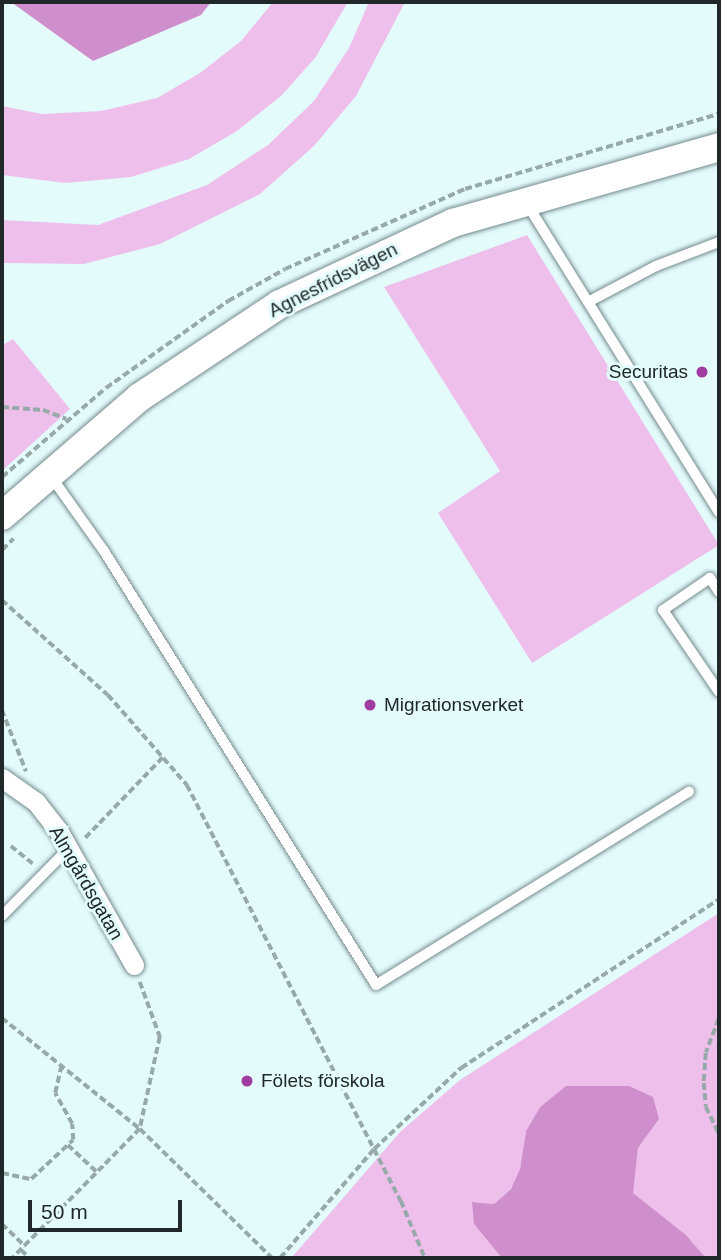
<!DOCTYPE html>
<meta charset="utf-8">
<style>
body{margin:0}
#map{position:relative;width:721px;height:1260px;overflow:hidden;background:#e4fbfc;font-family:Arial,sans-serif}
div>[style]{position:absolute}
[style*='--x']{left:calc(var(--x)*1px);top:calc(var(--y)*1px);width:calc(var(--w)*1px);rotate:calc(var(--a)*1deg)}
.green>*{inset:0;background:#efbfec}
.water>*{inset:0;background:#cf8ecc}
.path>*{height:3.5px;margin-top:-1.75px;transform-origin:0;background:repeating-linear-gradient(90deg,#98a9aa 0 7px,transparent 0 10.5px)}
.roads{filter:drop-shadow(0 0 2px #758a8b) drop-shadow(0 0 2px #758a8b)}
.lane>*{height:10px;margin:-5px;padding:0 5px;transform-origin:5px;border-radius:5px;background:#fff}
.street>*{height:19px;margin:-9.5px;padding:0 9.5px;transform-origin:9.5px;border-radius:9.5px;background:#fff}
.secondary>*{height:28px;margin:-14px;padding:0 14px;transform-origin:14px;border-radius:14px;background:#fff}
.dots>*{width:19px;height:19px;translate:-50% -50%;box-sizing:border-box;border:4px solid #e4fbfc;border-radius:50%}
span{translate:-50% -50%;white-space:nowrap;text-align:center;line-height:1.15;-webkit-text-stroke:6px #e4fbfc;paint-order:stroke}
.street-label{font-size:19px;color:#202829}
.poi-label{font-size:19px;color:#202829}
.right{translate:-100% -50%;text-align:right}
.left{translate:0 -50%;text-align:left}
.frame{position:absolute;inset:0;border:4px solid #202829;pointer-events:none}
.scale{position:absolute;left:28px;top:1200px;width:154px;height:32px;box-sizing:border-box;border:4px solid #202829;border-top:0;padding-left:9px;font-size:21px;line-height:24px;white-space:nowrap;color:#202829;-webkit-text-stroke:5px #e4fbfc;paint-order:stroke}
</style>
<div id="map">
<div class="green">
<div style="clip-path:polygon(273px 2px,348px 2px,315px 58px,282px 95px,237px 131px,189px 159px,131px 177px,66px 183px,2px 175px,2px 106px,42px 114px,101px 111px,157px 98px,200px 73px,241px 41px)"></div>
<div style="clip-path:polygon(369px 2px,405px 2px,356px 96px,314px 146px,260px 194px,160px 244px,84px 264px,2px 263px,2px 220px,98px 225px,207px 185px,268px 145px,314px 101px,349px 48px)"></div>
<div style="clip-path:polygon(527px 235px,719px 545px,532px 663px,438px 513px,500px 471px,384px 287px)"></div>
<div style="clip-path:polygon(13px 339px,70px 409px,2px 471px,2px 345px)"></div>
<div style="clip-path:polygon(719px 913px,719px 1258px,706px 1258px,686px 1235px,632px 1193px,638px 1148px,659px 1119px,629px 1086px,567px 1086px,540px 1107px,526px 1131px,520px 1170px,511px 1189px,494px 1204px,473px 1202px,502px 1258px,281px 1258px,293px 1256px,400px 1132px,460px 1080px)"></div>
</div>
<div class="water">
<div style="clip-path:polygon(11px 2px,211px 2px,201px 15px,93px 61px)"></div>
<div style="clip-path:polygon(566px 1086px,629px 1086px,653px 1097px,659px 1119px,638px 1148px,633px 1193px,686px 1235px,706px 1258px,502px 1258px,474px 1224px,472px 1202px,494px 1204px,511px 1189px,520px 1169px,526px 1131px,540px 1107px)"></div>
</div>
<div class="path">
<div style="--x:2;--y:407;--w:41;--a:4.2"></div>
<div style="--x:43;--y:410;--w:25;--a:21"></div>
<div style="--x:2;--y:477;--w:137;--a:-40.6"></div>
<div style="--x:106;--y:388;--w:150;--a:-35.5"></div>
<div style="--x:228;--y:301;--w:65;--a:-29.3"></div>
<div style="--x:285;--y:269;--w:197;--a:-24"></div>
<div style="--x:465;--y:189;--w:265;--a:-16.5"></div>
<div style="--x:2;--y:550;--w:16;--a:-45"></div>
<div style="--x:2;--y:600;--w:142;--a:41.9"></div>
<div style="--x:108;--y:695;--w:120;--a:48.7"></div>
<div style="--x:187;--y:785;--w:468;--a:62.8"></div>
<div style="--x:401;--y:1201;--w:62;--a:67.2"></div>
<div style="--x:2;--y:710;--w:66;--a:68.5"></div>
<div style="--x:85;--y:838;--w:112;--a:-46.1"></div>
<div style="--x:11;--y:846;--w:28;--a:39"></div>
<div style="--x:140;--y:982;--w:59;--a:70"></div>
<div style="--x:160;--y:1037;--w:94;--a:102.3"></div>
<div style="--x:140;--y:1129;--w:185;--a:44.3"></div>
<div style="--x:2;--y:1018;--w:177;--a:38.8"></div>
<div style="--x:140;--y:1129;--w:181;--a:134.6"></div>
<div style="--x:719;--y:1019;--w:36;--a:111"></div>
<div style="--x:706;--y:1053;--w:30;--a:94"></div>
<div style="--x:704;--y:1083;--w:24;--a:85"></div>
<div style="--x:706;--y:1107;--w:30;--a:64"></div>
<div style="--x:68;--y:1145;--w:40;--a:43"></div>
<div style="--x:2;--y:1173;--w:30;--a:12"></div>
<div style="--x:31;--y:1179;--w:57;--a:-42.9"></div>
<div style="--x:73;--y:1140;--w:16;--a:-94"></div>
<div style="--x:72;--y:1124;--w:35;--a:-119"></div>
<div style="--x:55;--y:1093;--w:26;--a:-77"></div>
<div style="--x:2;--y:1224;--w:32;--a:44"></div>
<div style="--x:21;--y:1250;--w:12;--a:42"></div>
<div style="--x:280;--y:1258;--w:144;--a:-49.2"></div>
<div style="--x:374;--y:1149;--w:119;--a:-43"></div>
<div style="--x:461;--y:1068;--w:308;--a:-33.2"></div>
</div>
<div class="roads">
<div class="lane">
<div style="--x:527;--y:204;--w:363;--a:58.1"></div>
<div style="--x:588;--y:302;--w:77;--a:-27.9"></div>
<div style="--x:656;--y:266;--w:67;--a:-20.9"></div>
<div style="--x:50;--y:475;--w:93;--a:54.6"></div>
<div style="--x:104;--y:551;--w:512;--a:57.92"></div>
<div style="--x:376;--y:985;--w:368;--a:-31.7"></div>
<div style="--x:719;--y:592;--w:17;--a:-123"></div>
<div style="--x:710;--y:578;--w:57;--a:145.8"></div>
<div style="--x:663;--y:610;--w:99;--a:55.7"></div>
<div style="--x:2;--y:916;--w:94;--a:-45.4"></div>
</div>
<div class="street">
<div style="--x:2;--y:778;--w:42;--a:35.2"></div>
<div style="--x:36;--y:802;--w:36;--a:52"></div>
<div style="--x:58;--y:830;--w:155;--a:60.6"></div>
</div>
<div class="secondary">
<div style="--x:2;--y:516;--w:182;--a:-40.8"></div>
<div style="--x:140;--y:397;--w:168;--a:-33.6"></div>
<div style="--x:280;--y:304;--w:191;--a:-25.1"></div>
<div style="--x:453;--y:223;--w:277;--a:-15.9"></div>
</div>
</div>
<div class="dots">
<div style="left:702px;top:372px;background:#a03ba0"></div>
<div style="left:370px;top:705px;background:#a03ba0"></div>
<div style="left:247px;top:1081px;background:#a03ba0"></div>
</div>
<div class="street-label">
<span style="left:333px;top:280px;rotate:-27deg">Agnesfridsvägen</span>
<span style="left:86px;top:883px;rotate:60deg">Almgårdsgatan</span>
</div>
<div class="poi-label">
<span class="right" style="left:688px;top:372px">Securitas</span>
<span class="left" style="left:384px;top:705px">Migrationsverket</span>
<span class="left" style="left:261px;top:1081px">Fölets förskola</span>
</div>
<div class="frame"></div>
<div class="scale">50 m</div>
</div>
